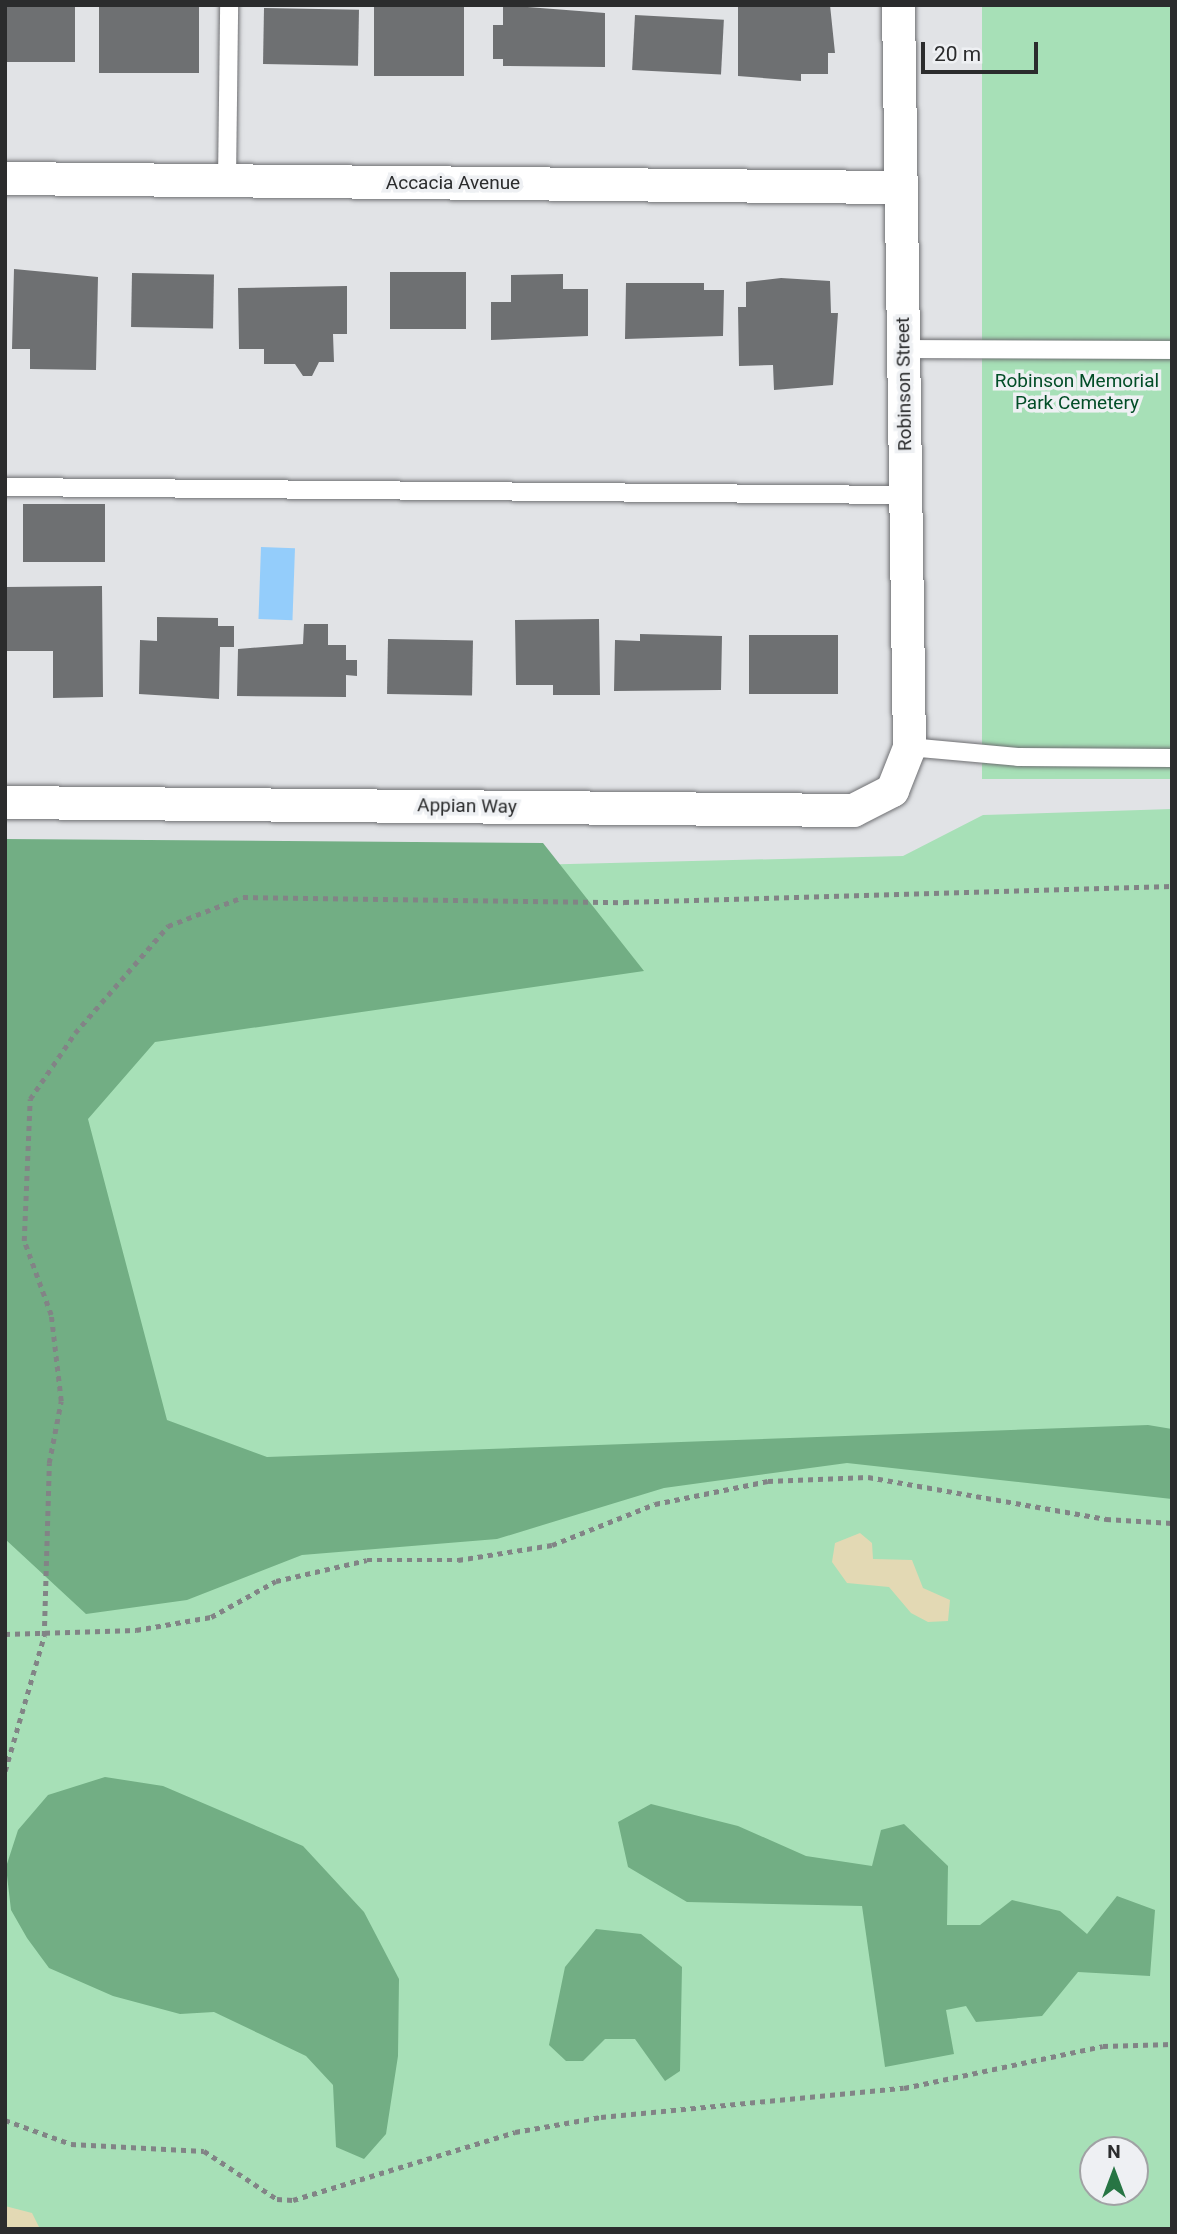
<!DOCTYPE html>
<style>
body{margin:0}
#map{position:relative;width:1177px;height:2234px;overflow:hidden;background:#e1e3e6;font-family:Roboto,sans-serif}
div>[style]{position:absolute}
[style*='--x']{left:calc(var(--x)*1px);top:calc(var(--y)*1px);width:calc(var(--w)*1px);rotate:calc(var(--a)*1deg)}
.green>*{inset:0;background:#a7e0b7;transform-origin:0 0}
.forest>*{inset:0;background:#72ae84}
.sand>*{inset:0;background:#e3d9b4}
.water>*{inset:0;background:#94cdfb;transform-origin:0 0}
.building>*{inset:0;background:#6e7072;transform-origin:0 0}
.path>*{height:4.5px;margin-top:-2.25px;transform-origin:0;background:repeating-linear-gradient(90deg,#828486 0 5px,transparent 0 10px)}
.roads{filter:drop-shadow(0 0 2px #6e6f72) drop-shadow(0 0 2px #6e6f72)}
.lane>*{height:18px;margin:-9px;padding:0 9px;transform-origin:9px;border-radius:9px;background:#fff}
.street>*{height:33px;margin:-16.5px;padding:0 16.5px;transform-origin:16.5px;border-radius:16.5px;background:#fff}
span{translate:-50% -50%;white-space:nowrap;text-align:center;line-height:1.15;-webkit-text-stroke:7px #eef0f3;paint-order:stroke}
.street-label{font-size:19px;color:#2b2c2d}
.park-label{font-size:19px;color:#024d27}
.frame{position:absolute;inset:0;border:7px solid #2b2c2d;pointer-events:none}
.north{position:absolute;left:1079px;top:2136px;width:70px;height:70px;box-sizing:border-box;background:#eef0f3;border:2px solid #a0a2a4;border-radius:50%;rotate:0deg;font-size:19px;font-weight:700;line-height:28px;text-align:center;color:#2b2c2d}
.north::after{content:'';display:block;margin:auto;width:24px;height:32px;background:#277544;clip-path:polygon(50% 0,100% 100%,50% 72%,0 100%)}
.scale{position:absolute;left:921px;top:42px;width:117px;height:32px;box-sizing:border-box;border:4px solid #2b2c2d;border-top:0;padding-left:9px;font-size:21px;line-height:24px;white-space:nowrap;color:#2b2c2d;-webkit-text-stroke:5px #eef0f3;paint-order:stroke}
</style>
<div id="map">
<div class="green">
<div style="left:982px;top:5px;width:190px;height:774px"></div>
<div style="clip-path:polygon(evenodd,1172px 809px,1172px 2229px,5px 2229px,5px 1006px,360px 869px,903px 856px,983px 815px,1172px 809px,1093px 2150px,1135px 2150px,1135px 2192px,1093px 2192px,1093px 2150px)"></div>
</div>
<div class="forest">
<div style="clip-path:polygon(5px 839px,543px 843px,644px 971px,155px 1042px,88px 1119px,167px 1420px,267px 1457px,1148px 1425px,1172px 1429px,1172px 1499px,847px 1463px,664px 1488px,497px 1539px,302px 1555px,187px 1600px,86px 1614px,5px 1539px)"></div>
<div style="clip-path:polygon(105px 1777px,163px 1786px,303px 1846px,364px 1912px,399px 1979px,398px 2056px,386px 2134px,364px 2159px,336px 2147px,333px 2085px,306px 2056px,214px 2012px,180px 2014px,113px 1996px,49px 1968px,27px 1938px,11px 1910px,6px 1867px,18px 1830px,48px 1795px)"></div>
<div style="clip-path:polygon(651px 1804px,738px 1826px,806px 1856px,872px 1866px,881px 1830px,904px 1824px,948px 1866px,947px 1925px,980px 1925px,1012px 1900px,1060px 1911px,1087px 1934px,1117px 1896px,1155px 1910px,1150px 1976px,1078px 1972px,1042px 2016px,976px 2022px,966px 2006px,946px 2010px,954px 2054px,885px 2067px,862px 1906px,687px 1902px,628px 1867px,618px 1822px)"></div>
<div style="clip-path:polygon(596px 1929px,641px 1934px,682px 1967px,680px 2071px,665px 2081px,635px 2039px,605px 2039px,583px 2061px,566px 2061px,549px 2045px,565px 1967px)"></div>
</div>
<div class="sand">
<div style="clip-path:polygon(860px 1533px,872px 1543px,873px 1559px,912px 1560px,923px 1588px,950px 1600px,948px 1621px,928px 1622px,911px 1613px,889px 1587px,847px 1583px,832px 1562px,835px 1543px)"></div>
<div style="clip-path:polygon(5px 2206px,32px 2213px,40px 2229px,5px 2229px)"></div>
</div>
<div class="water">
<div style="left:261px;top:547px;width:34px;height:72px;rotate:2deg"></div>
</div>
<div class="building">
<div style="left:99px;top:5px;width:100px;height:68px"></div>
<div style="left:374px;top:5px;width:90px;height:71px"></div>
<div style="clip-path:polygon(503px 5px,605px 13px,605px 67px,503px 66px,503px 59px,493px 59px,493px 25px,503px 25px)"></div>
<div style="clip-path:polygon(738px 5px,830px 5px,835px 53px,828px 53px,828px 74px,801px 74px,801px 81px,738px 76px)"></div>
<div style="left:5px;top:7px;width:70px;height:55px"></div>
<div style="left:264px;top:8px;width:95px;height:56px;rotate:1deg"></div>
<div style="left:635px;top:15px;width:89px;height:55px;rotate:3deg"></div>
<div style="clip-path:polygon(14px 269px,98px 277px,96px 370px,30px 369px,30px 349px,12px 349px)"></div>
<div style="left:390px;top:272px;width:76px;height:57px"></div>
<div style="left:132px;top:273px;width:82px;height:54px;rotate:1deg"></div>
<div style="clip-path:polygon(563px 274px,563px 289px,588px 289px,588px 336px,491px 340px,491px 302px,511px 302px,511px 275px)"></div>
<div style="clip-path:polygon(781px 278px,830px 281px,831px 313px,838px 313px,833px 385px,774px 390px,773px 365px,739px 366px,738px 307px,746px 307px,746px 282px)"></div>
<div style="clip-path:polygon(626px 283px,704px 283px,704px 290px,724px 290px,723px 336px,625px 339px)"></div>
<div style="clip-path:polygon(347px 286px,347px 334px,333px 334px,334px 362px,319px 362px,312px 376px,303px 376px,295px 364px,264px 364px,264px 349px,239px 349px,238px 288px)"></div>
<div style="left:105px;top:504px;width:58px;height:82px;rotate:90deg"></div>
<div style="clip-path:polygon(102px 586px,103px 697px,53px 698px,53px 651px,5px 651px,5px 587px)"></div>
<div style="clip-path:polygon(157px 617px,218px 618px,218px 626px,234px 626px,234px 647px,220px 647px,219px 699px,139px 694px,140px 640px,157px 641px)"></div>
<div style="clip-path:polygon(599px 619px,600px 695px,553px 695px,553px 685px,516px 685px,515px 620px)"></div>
<div style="clip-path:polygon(304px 624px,328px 624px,328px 645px,346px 645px,346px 660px,357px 660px,357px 676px,346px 675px,346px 697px,237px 696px,238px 649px,303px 644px)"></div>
<div style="clip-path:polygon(640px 634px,722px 636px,721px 690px,614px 691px,615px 640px,640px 641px)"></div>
<div style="left:749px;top:635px;width:89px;height:59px"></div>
<div style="left:388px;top:639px;width:85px;height:55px;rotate:1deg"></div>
</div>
<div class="path">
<div style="--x:5;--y:1634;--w:131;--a:-1.7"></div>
<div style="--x:136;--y:1630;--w:76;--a:-9.8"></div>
<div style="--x:211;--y:1617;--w:74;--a:-29"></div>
<div style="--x:276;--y:1581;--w:93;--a:-13"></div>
<div style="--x:367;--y:1560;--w:91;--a:0"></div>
<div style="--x:458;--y:1560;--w:95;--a:-9.1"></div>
<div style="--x:552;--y:1545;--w:111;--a:-21.7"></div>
<div style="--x:655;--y:1504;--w:115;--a:-11.5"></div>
<div style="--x:768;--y:1481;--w:100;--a:-2.3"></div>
<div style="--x:868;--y:1477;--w:242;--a:10"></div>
<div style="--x:1106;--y:1519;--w:66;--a:3.5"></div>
<div style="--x:5;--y:1771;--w:141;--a:-73.9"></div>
<div style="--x:44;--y:1636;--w:173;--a:-88.3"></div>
<div style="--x:49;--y:1463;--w:63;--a:-79"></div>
<div style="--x:61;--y:1401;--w:87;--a:-96.6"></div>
<div style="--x:51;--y:1315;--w:79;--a:-110"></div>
<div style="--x:24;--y:1241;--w:142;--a:-87.6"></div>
<div style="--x:30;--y:1099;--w:80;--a:-55.7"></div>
<div style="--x:75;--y:1033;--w:142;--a:-49"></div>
<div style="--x:168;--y:926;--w:80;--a:-21.1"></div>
<div style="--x:243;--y:897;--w:381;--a:0.8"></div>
<div style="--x:624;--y:902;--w:548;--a:-1.67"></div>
<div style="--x:5;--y:2120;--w:70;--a:20"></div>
<div style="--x:71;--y:2144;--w:133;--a:3"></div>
<div style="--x:204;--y:2151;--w:87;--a:33.3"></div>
<div style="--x:277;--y:2199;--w:16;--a:4"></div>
<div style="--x:293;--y:2200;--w:232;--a:-17"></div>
<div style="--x:515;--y:2132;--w:87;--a:-9.9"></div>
<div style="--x:601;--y:2117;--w:304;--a:-5.5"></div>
<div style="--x:904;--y:2088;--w:203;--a:-11.9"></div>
<div style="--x:1103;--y:2046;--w:69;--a:-1.7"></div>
</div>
<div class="roads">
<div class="lane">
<div style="--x:227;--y:181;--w:176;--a:-89.3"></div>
<div style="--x:904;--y:349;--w:268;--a:0.2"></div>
<div style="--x:5;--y:487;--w:902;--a:0.51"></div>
<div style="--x:909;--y:747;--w:109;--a:5.2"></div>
<div style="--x:1018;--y:757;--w:154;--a:0.4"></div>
</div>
<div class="street">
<div style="--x:5;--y:178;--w:895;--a:0.58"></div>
<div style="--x:5;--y:802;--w:848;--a:0.54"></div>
<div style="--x:853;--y:810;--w:44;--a:-27.1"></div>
<div style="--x:892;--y:790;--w:46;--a:-68.4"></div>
<div style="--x:909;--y:747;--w:742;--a:-90.85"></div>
</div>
</div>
<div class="street-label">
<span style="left:453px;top:183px">Accacia Avenue</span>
<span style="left:904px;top:384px;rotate:-91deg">Robinson Street</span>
<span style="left:467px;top:806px;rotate:1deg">Appian Way</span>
</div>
<div class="park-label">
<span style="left:1077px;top:392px">Robinson Memorial<br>Park Cemetery</span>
</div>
<div class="frame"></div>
<div class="north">N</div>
<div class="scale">20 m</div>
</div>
